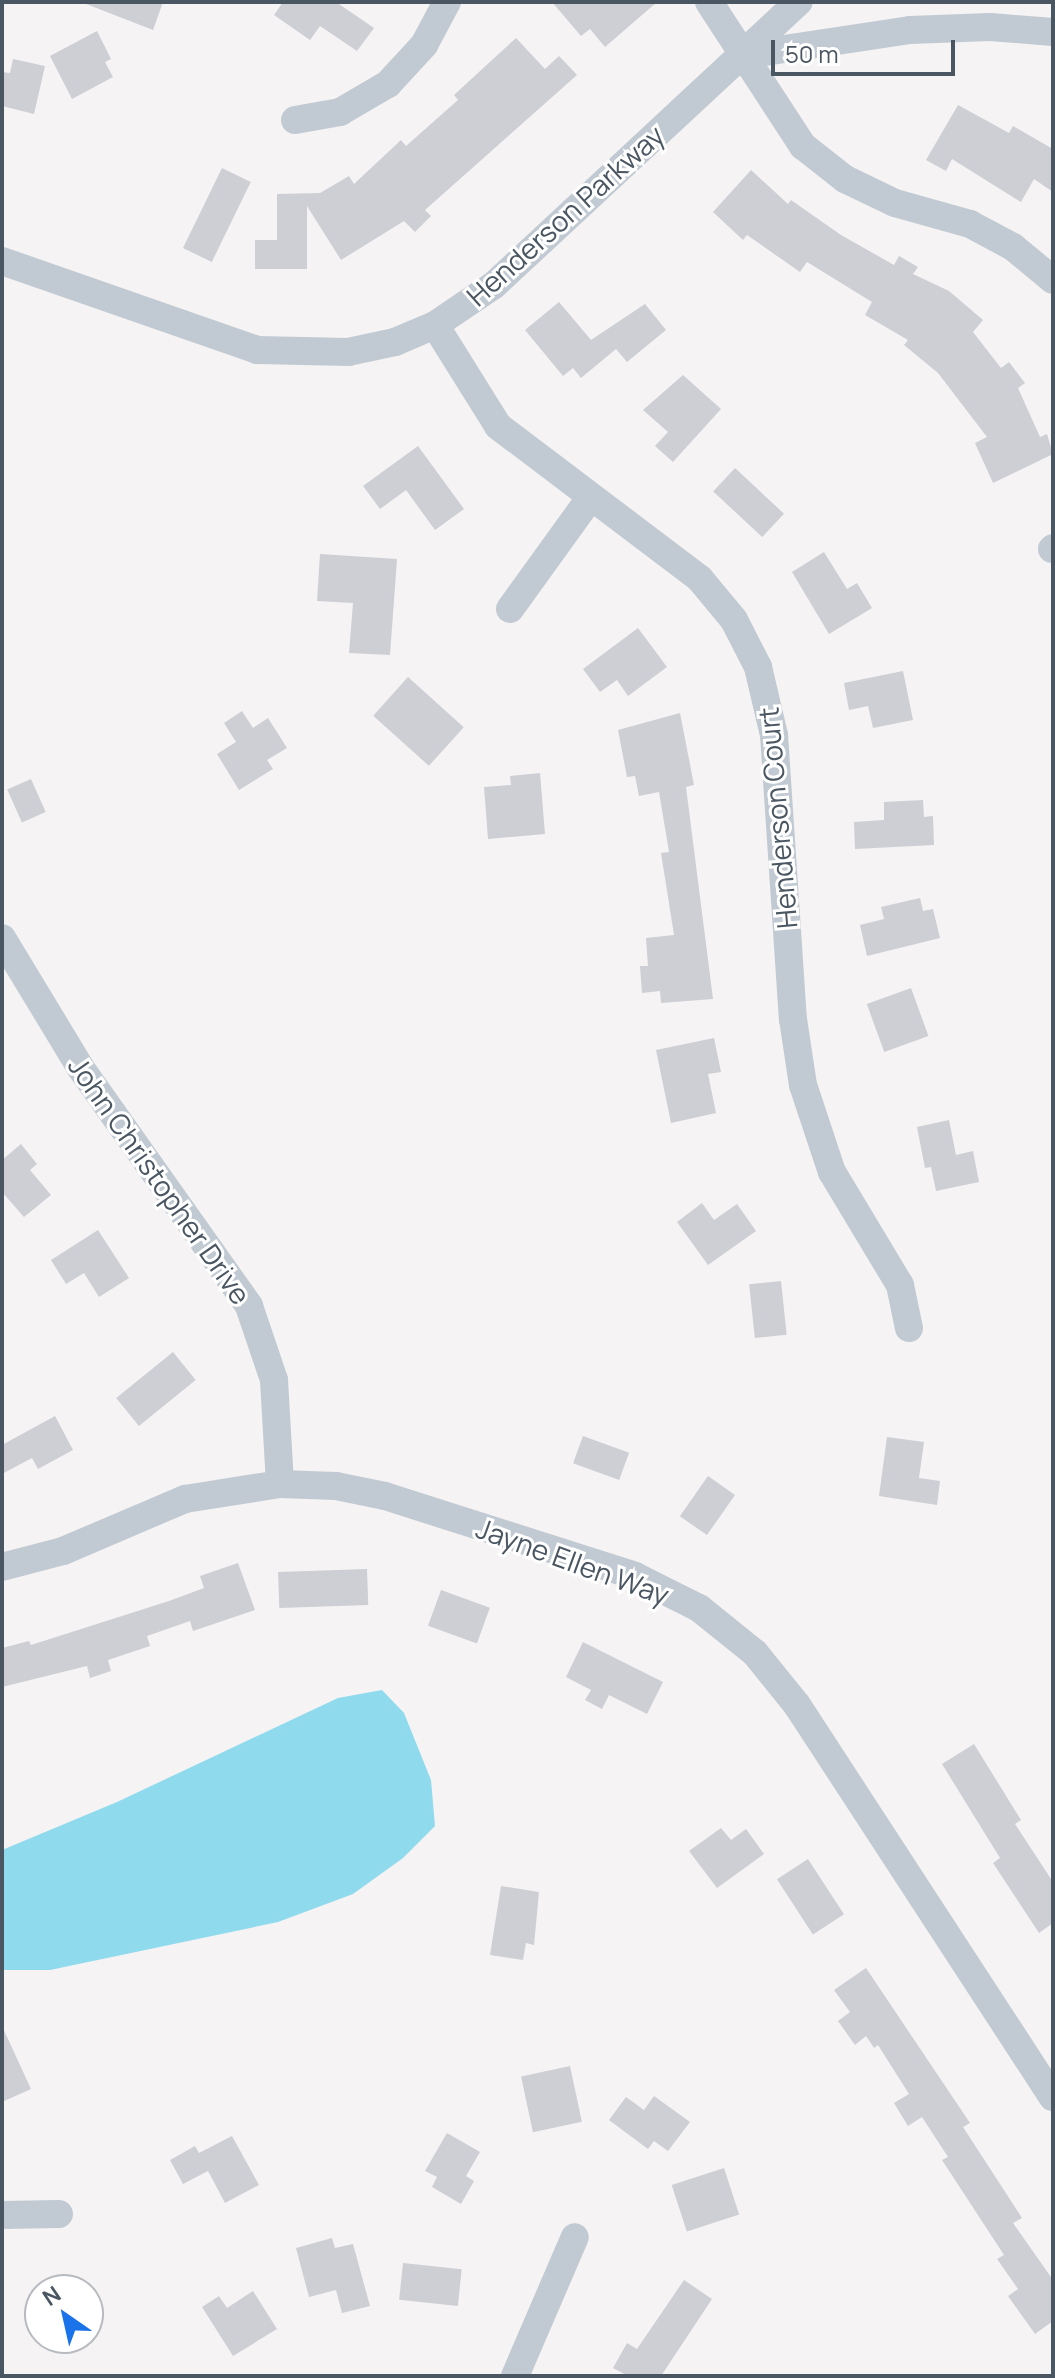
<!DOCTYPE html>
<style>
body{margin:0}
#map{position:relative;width:1055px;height:2378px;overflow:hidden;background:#f5f3f3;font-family:Manrope,sans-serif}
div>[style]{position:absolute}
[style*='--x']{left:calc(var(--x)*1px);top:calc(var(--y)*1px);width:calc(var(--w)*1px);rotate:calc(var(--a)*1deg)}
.water>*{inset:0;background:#90daee}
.building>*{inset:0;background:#cdcfd5;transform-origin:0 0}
.street>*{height:28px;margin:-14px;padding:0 14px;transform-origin:14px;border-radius:14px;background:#c1cad2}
span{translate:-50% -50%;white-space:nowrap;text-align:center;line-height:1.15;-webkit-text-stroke:6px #fff;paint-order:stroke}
.street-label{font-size:28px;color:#4a5661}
.frame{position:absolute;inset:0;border:4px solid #4a5661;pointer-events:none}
.north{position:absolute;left:24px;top:2274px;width:80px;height:80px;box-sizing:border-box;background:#fff;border:2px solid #b7bbc0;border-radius:50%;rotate:326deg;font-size:22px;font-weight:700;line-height:32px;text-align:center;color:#4a5661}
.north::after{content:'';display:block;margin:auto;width:28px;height:36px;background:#1a73e8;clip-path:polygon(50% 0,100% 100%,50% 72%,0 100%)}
.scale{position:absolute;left:771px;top:40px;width:184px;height:36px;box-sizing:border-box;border:4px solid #4a5661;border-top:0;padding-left:10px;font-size:24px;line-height:28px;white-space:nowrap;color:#4a5661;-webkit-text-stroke:6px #fff;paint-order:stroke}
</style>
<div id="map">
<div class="water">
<div style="clip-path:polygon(382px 1690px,404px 1713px,431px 1780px,435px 1826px,403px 1858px,353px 1894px,278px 1922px,50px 1970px,2px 1970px,2px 1850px,117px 1802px,338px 1698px)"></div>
</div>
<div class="building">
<div style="clip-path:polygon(81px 2px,163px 2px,153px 30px)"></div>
<div style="clip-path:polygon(283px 2px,336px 2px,374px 28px,357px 51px,320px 26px,310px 40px,274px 15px)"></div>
<div style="clip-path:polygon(552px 2px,657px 2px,605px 47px,590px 29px,581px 36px)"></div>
<div style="clip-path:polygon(97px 31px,111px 59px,105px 62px,113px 77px,72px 99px,50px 56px)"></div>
<div style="clip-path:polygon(516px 38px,545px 69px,559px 56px,577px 75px,425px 210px,431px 216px,415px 232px,404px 221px,341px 260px,307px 206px,307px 269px,255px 269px,255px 240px,277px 240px,277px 194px,320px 193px,349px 176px,354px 184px,401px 140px,406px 146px,458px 100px,454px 95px)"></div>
<div style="clip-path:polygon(13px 59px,45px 66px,34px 114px,2px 106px,2px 72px,10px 73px)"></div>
<div style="clip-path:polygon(958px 105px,1009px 133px,1013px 126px,1053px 149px,1053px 192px,1034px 179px,1021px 202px,952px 159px,946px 171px,926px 160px)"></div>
<div style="left:222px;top:168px;width:32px;height:89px;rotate:26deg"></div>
<div style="clip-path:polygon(751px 170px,788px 204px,791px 200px,841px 235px,894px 265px,899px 256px,918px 267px,913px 274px,949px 291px,983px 320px,973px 332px,1001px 368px,1009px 362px,1025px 383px,1018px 388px,1040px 437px,1047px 434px,1053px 454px,993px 483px,975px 443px,987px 437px,938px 373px,904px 345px,908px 340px,865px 315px,872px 302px,807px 262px,800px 272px,747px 235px,743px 240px,713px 212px)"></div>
<div style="clip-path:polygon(559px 302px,591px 340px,645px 304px,666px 330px,627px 362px,616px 349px,581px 378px,573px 368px,563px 376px,525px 330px)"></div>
<div style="clip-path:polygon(683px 375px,721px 409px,673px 462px,655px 446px,668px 432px,643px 410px)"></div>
<div style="clip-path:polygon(418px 446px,464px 509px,435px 530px,406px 490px,380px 509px,363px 486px)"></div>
<div style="left:735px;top:468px;width:67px;height:32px;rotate:43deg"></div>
<div style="clip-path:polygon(824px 552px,847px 589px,857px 583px,872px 608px,829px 634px,792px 572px)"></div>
<div style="clip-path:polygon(320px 554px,397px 559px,390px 655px,349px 653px,353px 603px,317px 601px)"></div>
<div style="clip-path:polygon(638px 628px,667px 667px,628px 696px,617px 680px,600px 692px,583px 669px)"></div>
<div style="clip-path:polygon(903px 671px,913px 720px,873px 728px,868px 706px,849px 710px,844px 683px)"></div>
<div style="left:408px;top:677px;width:75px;height:52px;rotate:42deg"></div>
<div style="clip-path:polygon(242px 711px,253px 728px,268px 718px,287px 748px,267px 760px,273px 769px,239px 790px,217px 754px,236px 742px,224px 723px)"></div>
<div style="clip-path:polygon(680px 713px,694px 785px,686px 787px,713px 999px,661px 1003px,660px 991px,642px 993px,640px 966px,648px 966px,646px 938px,674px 935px,661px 853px,669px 852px,659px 792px,639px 796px,635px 776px,627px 777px,618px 730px)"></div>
<div style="clip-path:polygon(540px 773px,545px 834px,488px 839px,484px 787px,511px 785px,510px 776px)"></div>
<div style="left:31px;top:779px;width:36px;height:26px;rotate:66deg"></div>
<div style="clip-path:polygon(923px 800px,924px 817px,933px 816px,934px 845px,855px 849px,854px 822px,884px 820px,884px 802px)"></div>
<div style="clip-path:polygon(920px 898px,923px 911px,933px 909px,940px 938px,867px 956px,860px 925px,884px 919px,881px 907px)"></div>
<div style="left:911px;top:988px;width:51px;height:47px;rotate:70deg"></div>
<div style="clip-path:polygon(714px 1038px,721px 1072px,708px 1074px,716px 1113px,671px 1123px,656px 1050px)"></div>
<div style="clip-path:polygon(949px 1120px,956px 1155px,973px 1151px,979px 1182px,936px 1191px,931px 1167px,925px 1168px,917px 1127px)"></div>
<div style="clip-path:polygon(21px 1144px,37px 1164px,30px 1170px,51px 1195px,24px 1217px,2px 1192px,2px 1160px)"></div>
<div style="clip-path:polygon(702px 1203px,714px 1220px,737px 1204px,756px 1231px,708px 1265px,677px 1222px)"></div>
<div style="clip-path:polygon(98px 1230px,129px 1278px,99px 1297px,84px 1273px,66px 1284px,51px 1260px)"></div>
<div style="left:781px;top:1281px;width:54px;height:32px;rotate:84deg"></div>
<div style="left:173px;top:1352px;width:36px;height:73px;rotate:51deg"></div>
<div style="clip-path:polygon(55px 1416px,73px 1450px,38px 1469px,32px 1458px,2px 1474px,2px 1445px)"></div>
<div style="left:583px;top:1436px;width:49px;height:29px;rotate:20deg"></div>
<div style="clip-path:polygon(887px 1437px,924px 1442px,919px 1478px,940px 1481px,937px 1505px,879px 1496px)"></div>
<div style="left:708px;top:1476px;width:33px;height:49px;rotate:35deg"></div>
<div style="clip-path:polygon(238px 1563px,255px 1610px,193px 1631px,190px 1621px,147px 1636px,150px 1646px,108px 1660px,111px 1671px,90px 1678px,87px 1666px,2px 1687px,2px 1648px,29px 1641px,31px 1645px,169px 1601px,204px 1588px,200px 1576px)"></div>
<div style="left:367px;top:1569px;width:36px;height:89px;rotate:88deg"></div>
<div style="left:441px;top:1590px;width:52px;height:38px;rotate:20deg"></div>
<div style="clip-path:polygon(583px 1642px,663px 1682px,647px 1714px,609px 1695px,602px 1709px,585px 1700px,591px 1690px,566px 1677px)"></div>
<div style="clip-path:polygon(974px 1744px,1021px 1820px,1015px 1824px,1053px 1882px,1053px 1923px,1039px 1933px,993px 1863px,1000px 1858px,942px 1764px)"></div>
<div style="clip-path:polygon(721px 1828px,731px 1840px,746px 1829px,764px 1854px,717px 1888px,689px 1851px)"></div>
<div style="left:808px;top:1859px;width:66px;height:37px;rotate:57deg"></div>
<div style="clip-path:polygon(501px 1886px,539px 1892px,534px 1945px,526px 1943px,523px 1960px,490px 1955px)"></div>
<div style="clip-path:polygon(866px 1968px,970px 2123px,963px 2127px,1022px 2218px,1013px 2223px,1053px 2280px,1053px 2321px,1035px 2334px,1008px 2296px,1018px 2289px,997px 2259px,1004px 2255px,942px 2160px,948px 2157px,922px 2117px,908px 2126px,894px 2103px,909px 2094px,878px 2045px,874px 2048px,866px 2036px,855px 2045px,838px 2021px,850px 2012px,834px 1990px)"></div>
<div style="clip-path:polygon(2px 2026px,31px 2089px,2px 2102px)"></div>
<div style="left:570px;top:2066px;width:57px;height:50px;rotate:78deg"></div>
<div style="clip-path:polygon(654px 2096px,690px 2122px,668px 2151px,654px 2141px,648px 2149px,609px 2120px,626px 2097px,644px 2110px)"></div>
<div style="clip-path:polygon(447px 2133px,480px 2152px,466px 2176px,474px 2181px,461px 2204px,432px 2187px,437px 2177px,425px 2171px)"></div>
<div style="clip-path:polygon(232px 2136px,259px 2185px,225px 2203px,208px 2171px,183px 2184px,170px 2160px,195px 2146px,199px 2153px)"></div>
<div style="left:724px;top:2168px;width:49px;height:55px;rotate:72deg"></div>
<div style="clip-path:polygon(332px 2238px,335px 2248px,353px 2244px,370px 2306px,342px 2313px,336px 2290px,309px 2297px,296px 2248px)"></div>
<div style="left:403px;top:2263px;width:59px;height:37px;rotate:6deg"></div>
<div style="clip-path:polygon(684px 2280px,712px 2299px,661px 2376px,628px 2376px,613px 2368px,627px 2343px,637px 2349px)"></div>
<div style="clip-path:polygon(253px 2291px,277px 2329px,233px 2356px,202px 2307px,219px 2296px,227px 2308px)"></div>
</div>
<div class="street">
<div style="--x:709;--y:2;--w:172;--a:56.9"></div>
<div style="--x:803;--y:146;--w:53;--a:38.2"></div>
<div style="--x:845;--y:179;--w:55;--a:25.6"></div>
<div style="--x:895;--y:203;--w:78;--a:15.6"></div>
<div style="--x:970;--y:224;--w:49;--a:28.1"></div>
<div style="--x:1013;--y:247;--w:52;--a:39.5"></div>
<div style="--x:745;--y:55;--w:167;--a:-8.6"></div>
<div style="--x:910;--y:30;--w:80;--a:-2.1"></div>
<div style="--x:990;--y:27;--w:63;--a:4.5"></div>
<div style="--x:295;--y:120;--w:46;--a:-10.1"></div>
<div style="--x:340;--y:112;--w:56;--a:-30.3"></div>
<div style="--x:388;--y:84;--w:53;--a:-47.3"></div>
<div style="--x:424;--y:45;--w:49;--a:-61.9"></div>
<div style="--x:2;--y:261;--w:270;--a:19.2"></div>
<div style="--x:257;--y:350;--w:91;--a:1.3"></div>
<div style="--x:348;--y:352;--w:48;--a:-12"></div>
<div style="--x:395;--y:342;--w:43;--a:-23"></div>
<div style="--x:435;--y:325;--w:71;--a:-34.1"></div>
<div style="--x:494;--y:285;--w:416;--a:-42.9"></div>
<div style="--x:435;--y:325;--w:119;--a:58"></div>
<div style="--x:498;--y:426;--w:253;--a:37.1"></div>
<div style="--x:700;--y:579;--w:53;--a:50.3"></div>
<div style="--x:734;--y:620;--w:53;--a:62.9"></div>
<div style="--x:758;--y:667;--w:70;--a:76.8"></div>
<div style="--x:774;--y:735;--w:285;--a:86.2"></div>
<div style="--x:793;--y:1019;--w:67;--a:81.4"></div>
<div style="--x:803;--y:1085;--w:92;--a:71.6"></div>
<div style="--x:832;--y:1172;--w:132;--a:59"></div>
<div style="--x:900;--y:1285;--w:44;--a:78.2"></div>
<div style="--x:1052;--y:549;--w:1;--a:-45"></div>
<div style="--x:510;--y:609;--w:137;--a:-54.2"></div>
<div style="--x:2;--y:938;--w:151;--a:58.8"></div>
<div style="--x:80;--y:1067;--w:293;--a:54.7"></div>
<div style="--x:249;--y:1306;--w:78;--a:71.3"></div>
<div style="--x:274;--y:1380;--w:104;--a:86.7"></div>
<div style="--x:2;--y:1567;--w:63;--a:-14.7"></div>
<div style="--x:63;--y:1551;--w:133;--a:-23.1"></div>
<div style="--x:185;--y:1499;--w:96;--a:-9"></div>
<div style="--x:280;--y:1484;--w:56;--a:2"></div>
<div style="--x:336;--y:1486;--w:50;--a:11.5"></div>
<div style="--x:385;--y:1496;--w:262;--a:17.7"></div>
<div style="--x:635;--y:1576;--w:72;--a:26.6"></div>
<div style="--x:699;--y:1608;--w:72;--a:38.8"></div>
<div style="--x:755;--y:1653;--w:67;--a:51.1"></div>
<div style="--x:797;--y:1705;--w:468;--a:56.9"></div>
<div style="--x:2;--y:2215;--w:57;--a:-1"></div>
<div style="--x:515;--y:2376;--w:151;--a:-66.7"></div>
</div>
<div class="street-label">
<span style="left:565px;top:215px;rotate:-42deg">Henderson Parkway</span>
<span style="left:777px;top:818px;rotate:-95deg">Henderson Court</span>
<span style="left:160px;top:1180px;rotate:55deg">John Christopher Drive</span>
<span style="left:573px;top:1561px;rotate:20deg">Jayne Ellen Way</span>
</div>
<div class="frame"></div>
<div class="north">N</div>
<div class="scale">50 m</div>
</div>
